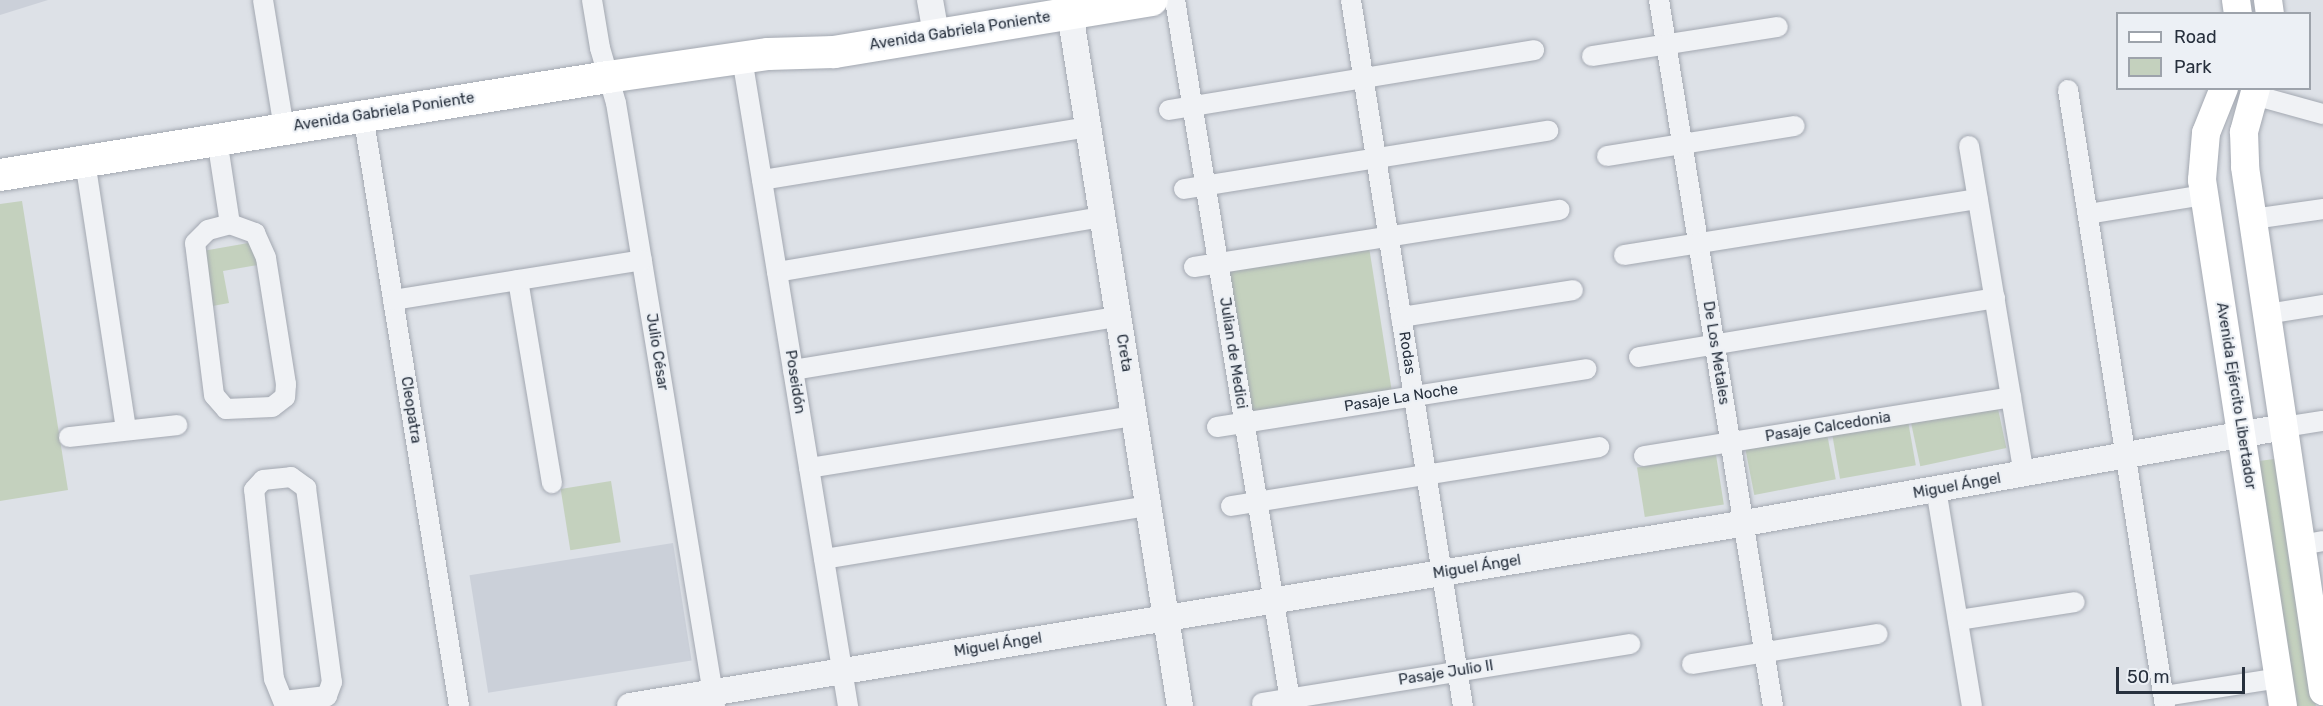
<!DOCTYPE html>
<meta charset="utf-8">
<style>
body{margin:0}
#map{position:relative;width:2323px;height:706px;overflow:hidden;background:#dde1e7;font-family:Rubik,sans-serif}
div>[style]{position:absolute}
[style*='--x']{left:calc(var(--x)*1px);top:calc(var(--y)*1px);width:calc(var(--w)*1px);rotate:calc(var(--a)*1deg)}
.built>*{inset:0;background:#cbd0d9;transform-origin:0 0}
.green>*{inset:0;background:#c4d1be;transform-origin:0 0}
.roads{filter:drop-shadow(0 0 2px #a3a8b1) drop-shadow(0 0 2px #a3a8b1)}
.minor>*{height:20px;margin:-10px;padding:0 10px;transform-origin:10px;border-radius:10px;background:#f0f2f5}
.tertiary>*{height:26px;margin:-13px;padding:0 13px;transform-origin:13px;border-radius:13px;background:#f0f2f5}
.secondary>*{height:28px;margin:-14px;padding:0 14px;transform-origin:14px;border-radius:14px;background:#fff}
.primary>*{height:32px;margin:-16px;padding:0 16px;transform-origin:16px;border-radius:16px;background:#fff}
span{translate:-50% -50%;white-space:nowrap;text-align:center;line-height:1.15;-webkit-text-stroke:4.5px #ecf0f5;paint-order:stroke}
.street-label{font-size:15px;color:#27303d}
.legend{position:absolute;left:2116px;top:12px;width:195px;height:78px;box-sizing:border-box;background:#ecf0f5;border:2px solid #9da3ab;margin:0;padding:8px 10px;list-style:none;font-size:18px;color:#27303d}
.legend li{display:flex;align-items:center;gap:12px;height:30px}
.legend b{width:30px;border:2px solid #9da3ab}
.scale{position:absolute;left:2116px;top:667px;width:129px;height:27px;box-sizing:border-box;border:3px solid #27303d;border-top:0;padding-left:8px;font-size:18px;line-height:21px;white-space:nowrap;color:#27303d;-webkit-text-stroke:4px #ecf0f5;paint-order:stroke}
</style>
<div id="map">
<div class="built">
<div style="clip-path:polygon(0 0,48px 0,0 15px)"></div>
<div style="left:673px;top:543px;width:119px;height:206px;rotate:81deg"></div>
</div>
<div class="green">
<div style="clip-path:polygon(22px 201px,68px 490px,0 501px,0 204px)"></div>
<div style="clip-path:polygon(254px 242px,258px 265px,223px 271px,229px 303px,207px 307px,197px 252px)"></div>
<div style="left:1369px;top:247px;width:147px;height:143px;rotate:81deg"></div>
<div style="left:1997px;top:404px;width:45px;height:88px;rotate:78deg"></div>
<div style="left:1908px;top:421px;width:45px;height:77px;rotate:80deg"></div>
<div style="left:1827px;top:434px;width:46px;height:83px;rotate:79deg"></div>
<div style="left:1716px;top:455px;width:50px;height:80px;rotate:81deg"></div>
<div style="left:2281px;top:458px;width:251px;height:29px;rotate:82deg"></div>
<div style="left:611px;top:481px;width:62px;height:51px;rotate:81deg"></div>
</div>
<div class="roads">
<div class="minor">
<div style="--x:263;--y:0;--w:130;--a:80.7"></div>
<div style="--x:592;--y:0;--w:49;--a:80.5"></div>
<div style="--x:600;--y:48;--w:57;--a:73.8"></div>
<div style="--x:616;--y:103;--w:611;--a:80.68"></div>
<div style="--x:1175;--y:0;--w:715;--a:80.67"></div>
<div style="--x:1351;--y:0;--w:715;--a:80.99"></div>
<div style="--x:1659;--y:0;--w:715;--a:80.83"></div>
<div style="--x:1592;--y:56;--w:188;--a:-8.9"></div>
<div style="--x:742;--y:58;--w:657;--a:80.71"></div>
<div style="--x:2068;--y:90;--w:624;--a:81.05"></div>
<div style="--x:2254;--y:95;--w:72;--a:15.4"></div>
<div style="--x:1169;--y:110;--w:370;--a:-9.3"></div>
<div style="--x:363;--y:115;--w:599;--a:80.77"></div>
<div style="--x:217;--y:139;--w:86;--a:81.3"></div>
<div style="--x:1969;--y:146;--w:333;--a:80.5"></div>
<div style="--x:1607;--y:156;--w:190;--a:-9.1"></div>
<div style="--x:85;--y:161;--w:272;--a:81.3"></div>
<div style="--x:762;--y:180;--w:330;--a:-9.2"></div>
<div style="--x:1184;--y:189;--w:369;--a:-9.1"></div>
<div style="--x:2088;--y:214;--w:118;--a:-9.3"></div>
<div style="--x:2253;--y:219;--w:71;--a:-8.1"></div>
<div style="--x:230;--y:224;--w:27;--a:20"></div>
<div style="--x:255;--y:233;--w:27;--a:66"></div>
<div style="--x:266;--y:258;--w:128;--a:81"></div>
<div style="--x:286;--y:384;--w:13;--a:94"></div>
<div style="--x:285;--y:397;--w:16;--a:142"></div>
<div style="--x:272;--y:407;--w:46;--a:177.5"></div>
<div style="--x:226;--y:409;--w:18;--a:-131"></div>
<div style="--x:214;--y:395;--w:153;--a:-97.1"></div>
<div style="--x:195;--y:243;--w:18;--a:-45"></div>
<div style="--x:208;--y:230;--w:23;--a:-15"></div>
<div style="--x:1624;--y:255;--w:358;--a:-9"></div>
<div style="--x:1194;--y:267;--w:370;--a:-8.9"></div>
<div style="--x:777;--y:272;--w:330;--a:-9.6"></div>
<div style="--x:518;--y:280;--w:206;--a:80.5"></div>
<div style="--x:393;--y:300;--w:252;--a:-9.1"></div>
<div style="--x:2267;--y:314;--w:57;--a:-9.1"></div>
<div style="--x:1401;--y:317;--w:174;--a:-8.9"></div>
<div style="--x:1639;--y:357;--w:361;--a:-9.4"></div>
<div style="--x:793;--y:370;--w:329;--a:-9.3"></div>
<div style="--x:1217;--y:427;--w:374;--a:-8.9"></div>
<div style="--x:2284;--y:427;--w:39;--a:-9"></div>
<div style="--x:69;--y:437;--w:109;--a:-6.3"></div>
<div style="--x:1644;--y:456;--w:372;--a:-9.1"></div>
<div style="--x:809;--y:468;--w:329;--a:-9.1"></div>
<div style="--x:291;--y:477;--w:19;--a:36"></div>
<div style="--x:306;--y:488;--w:196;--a:82.4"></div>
<div style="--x:332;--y:682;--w:15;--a:110"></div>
<div style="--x:327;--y:696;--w:44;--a:173.5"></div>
<div style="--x:283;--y:701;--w:24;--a:-112"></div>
<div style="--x:274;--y:679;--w:190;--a:-96"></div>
<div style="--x:254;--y:490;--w:13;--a:-48"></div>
<div style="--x:263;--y:480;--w:28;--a:-6"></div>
<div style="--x:1936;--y:489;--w:220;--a:80.6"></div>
<div style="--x:1231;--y:506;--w:373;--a:-9.1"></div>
<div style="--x:2301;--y:545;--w:22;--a:-10"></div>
<div style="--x:824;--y:559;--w:328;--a:-9.3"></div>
<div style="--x:1958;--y:620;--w:118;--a:-8.7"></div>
<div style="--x:1692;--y:664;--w:188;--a:-9.2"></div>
<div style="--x:2164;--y:696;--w:116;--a:-8.9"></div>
<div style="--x:1262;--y:703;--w:373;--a:-9.1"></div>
</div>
<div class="tertiary">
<div style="--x:930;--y:0;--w:36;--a:80"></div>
<div style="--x:1068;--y:0;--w:715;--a:80.99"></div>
<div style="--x:630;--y:706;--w:1113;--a:-9.31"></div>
<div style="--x:1728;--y:526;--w:565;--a:-10.1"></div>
</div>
<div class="secondary">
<div style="--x:2236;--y:0;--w:14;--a:82"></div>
<div style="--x:2268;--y:0;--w:14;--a:82"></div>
<div style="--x:2224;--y:88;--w:48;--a:111.8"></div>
<div style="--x:2206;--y:133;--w:47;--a:94.9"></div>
<div style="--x:2202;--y:180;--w:532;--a:81.25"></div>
<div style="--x:2256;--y:88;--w:46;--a:105.3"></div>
<div style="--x:2244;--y:132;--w:35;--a:88"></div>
<div style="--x:2245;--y:167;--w:530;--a:81.53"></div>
</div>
<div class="primary">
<div style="--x:0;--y:175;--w:616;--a:-9.16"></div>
<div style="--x:608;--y:77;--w:162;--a:-8.2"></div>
<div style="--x:768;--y:54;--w:66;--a:-1.7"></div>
<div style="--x:834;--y:52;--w:322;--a:-9.3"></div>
</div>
</div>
<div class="street-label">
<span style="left:960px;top:31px;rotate:-9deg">Avenida Gabriela Poniente</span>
<span style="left:384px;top:112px;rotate:-9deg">Avenida Gabriela Poniente</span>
<span style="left:657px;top:352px;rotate:81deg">Julio César</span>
<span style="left:1124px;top:353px;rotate:81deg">Creta</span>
<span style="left:1233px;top:353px;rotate:81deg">Julian de Medici</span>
<span style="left:1407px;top:353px;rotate:81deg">Rodas</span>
<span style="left:1716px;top:353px;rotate:81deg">De Los Metales</span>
<span style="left:795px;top:382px;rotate:81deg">Poseidón</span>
<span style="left:2236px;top:396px;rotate:81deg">Avenida Ejército Libertador</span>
<span style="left:1401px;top:398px;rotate:-9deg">Pasaje La Noche</span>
<span style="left:411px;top:410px;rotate:81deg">Cleopatra</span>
<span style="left:1828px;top:427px;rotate:-9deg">Pasaje Calcedonia</span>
<span style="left:1957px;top:486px;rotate:-10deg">Miguel Ángel</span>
<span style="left:1477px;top:567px;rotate:-9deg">Miguel Ángel</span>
<span style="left:998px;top:645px;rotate:-9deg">Miguel Ángel</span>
<span style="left:1446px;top:673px;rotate:-9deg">Pasaje Julio II</span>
</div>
<ul class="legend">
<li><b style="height:8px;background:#fff"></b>Road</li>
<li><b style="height:16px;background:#c4d1be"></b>Park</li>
</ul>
<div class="scale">50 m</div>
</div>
